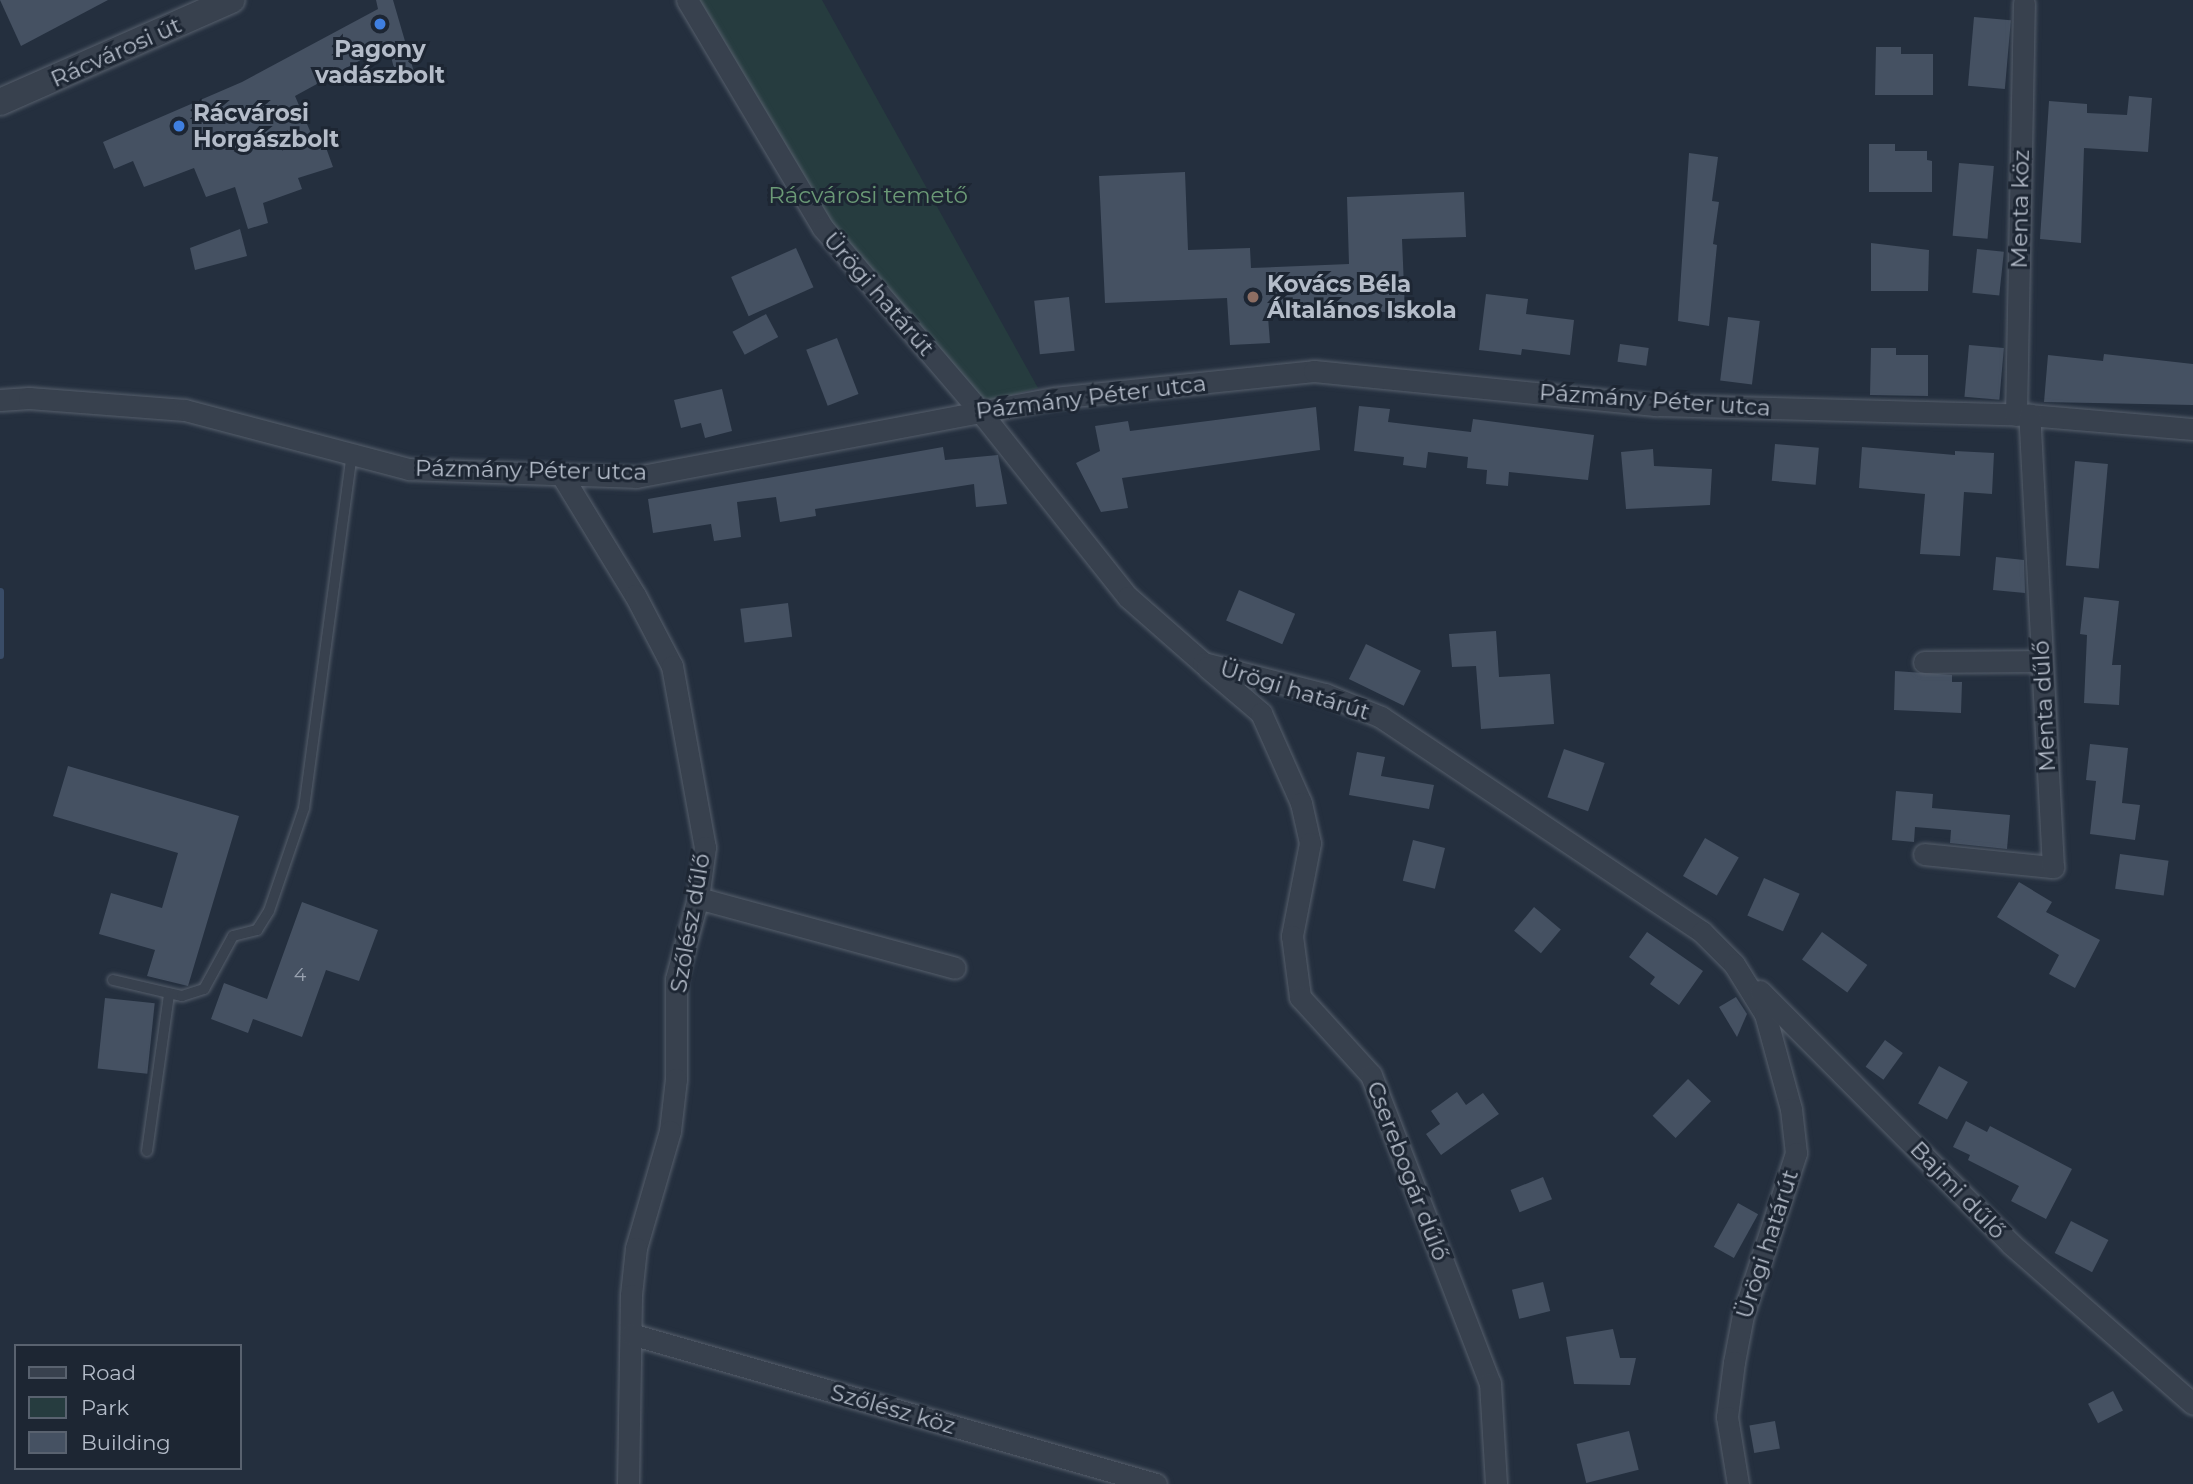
<!DOCTYPE html>
<meta charset="utf-8">
<style>
body{margin:0}
#map{position:relative;width:2193px;height:1484px;overflow:hidden;background:#242f3e;font-family:Montserrat,sans-serif}
div>[style]{position:absolute}
[style*='--x']{left:calc(var(--x)*1px);top:calc(var(--y)*1px);width:calc(var(--w)*1px);rotate:calc(var(--a)*1deg)}
.green>*{inset:0;background:#263c3f}
.stream>*{height:7px;margin:-3.5px;padding:0 3.5px;transform-origin:3.5px;border-radius:3.5px;background:#394c67}
.building>*{inset:0;background:#455162;transform-origin:0 0}
.roads{filter:drop-shadow(0 0 2px #565f6c) drop-shadow(0 0 2px #565f6c)}
.service>*{height:10px;margin:-5px;padding:0 5px;transform-origin:5px;border-radius:5px;background:#38414e}
.minor>*{height:21px;margin:-10.5px;padding:0 10.5px;transform-origin:10.5px;border-radius:10.5px;background:#38414e}
.tertiary>*{height:26px;margin:-13px;padding:0 13px;transform-origin:13px;border-radius:13px;background:#38414e}
.dots>*{width:19px;height:19px;translate:-50% -50%;box-sizing:border-box;border:4px solid #1d2633;border-radius:50%}
span{translate:-50% -50%;white-space:nowrap;text-align:center;line-height:1.15;-webkit-text-stroke:6px #1d2633;paint-order:stroke}
.number-label{font-size:19px;color:#98a1af}
.number-label span{-webkit-text-stroke-width:0}
.poi-label{font-size:23px;color:#b4bcc9;font-weight:700}
.left{translate:0 -50%;text-align:left}
.street-label{font-size:23px;color:#b4bcc9}
.park-label{font-size:23px;color:#6b9a76}
.legend{position:absolute;left:14px;top:1344px;width:228px;height:126px;box-sizing:border-box;background:#1d2633;border:2px solid #59626f;margin:0;padding:9px 12px;list-style:none;font-size:21px;color:#b4bcc9}
.legend li{display:flex;align-items:center;gap:14px;height:35px}
.legend b{width:35px;border:2px solid #59626f}
</style>
<div id="map">
<div class="green">
<div style="clip-path:polygon(699px 0,822px 0,1038px 388px,975px 405px,823px 228px)"></div>
</div>
<div class="stream">
<div style="--x:0;--y:591;--w:64;--a:90"></div>
</div>
<div class="building">
<div style="clip-path:polygon(0 0,108px 0,21px 46px)"></div>
<div style="clip-path:polygon(376px 0,393px 0,414px 72px,396px 76px,388px 45px,295px 96px,316px 145px,324px 142px,333px 167px,298px 178px,302px 189px,263px 203px,268px 223px,248px 229px,235px 187px,206px 197px,194px 168px,144px 187px,133px 161px,114px 169px,103px 142px,242px 82px,378px 9px)"></div>
<div style="left:1974px;top:17px;width:37px;height:69px;rotate:5deg"></div>
<div style="clip-path:polygon(1876px 47px,1901px 47px,1901px 54px,1933px 54px,1933px 95px,1875px 95px)"></div>
<div style="clip-path:polygon(2129px 96px,2152px 98px,2148px 152px,2084px 148px,2081px 243px,2040px 239px,2049px 101px,2087px 104px,2087px 113px,2127px 115px)"></div>
<div style="clip-path:polygon(1869px 144px,1895px 144px,1895px 151px,1927px 151px,1927px 160px,1932px 161px,1932px 192px,1869px 192px)"></div>
<div style="clip-path:polygon(1689px 153px,1718px 157px,1712px 201px,1719px 202px,1713px 244px,1717px 245px,1709px 326px,1678px 321px)"></div>
<div style="left:1959px;top:163px;width:35px;height:73px;rotate:5deg"></div>
<div style="clip-path:polygon(1185px 172px,1188px 250px,1250px 248px,1251px 268px,1349px 264px,1347px 197px,1464px 192px,1466px 237px,1402px 239px,1405px 311px,1268px 317px,1270px 343px,1230px 345px,1227px 298px,1105px 303px,1099px 176px)"></div>
<div style="clip-path:polygon(240px 229px,247px 256px,195px 270px,190px 248px)"></div>
<div style="clip-path:polygon(1871px 243px,1929px 250px,1928px 291px,1871px 291px)"></div>
<div style="left:796px;top:248px;width:43px;height:71px;rotate:66deg"></div>
<div style="left:1977px;top:249px;width:27px;height:44px;rotate:6deg"></div>
<div style="clip-path:polygon(1486px 294px,1528px 299px,1526px 314px,1574px 320px,1570px 355px,1522px 349px,1521px 355px,1479px 350px)"></div>
<div style="left:1069px;top:297px;width:54px;height:35px;rotate:84deg"></div>
<div style="left:766px;top:314px;width:26px;height:38px;rotate:62deg"></div>
<div style="left:1728px;top:317px;width:32px;height:64px;rotate:7deg"></div>
<div style="left:837px;top:338px;width:60px;height:33px;rotate:69deg"></div>
<div style="left:1620px;top:344px;width:29px;height:18px;rotate:8deg"></div>
<div style="left:1969px;top:345px;width:35px;height:52px;rotate:5deg"></div>
<div style="clip-path:polygon(1871px 348px,1896px 348px,1896px 355px,1928px 355px,1928px 396px,1870px 395px)"></div>
<div style="clip-path:polygon(2104px 354px,2193px 364px,2193px 405px,2044px 402px,2048px 355px,2103px 361px)"></div>
<div style="clip-path:polygon(722px 389px,732px 431px,705px 438px,701px 423px,681px 428px,674px 400px)"></div>
<div style="clip-path:polygon(1359px 406px,1390px 409px,1388px 422px,1471px 432px,1473px 419px,1594px 435px,1588px 480px,1509px 472px,1508px 486px,1486px 484px,1487px 470px,1467px 468px,1468px 457px,1428px 452px,1426px 468px,1403px 465px,1404px 457px,1354px 451px)"></div>
<div style="clip-path:polygon(1316px 407px,1320px 450px,1122px 478px,1128px 508px,1101px 512px,1076px 463px,1100px 451px,1095px 426px,1128px 421px,1130px 431px)"></div>
<div style="left:1775px;top:444px;width:44px;height:37px;rotate:5deg"></div>
<div style="clip-path:polygon(943px 447px,945px 460px,998px 455px,1007px 504px,976px 507px,974px 484px,815px 509px,816px 516px,780px 522px,776px 497px,737px 502px,741px 537px,714px 541px,711px 524px,653px 533px,648px 499px)"></div>
<div style="clip-path:polygon(1862px 447px,1955px 455px,1955px 451px,1994px 453px,1992px 494px,1964px 492px,1960px 556px,1920px 554px,1925px 494px,1859px 488px)"></div>
<div style="clip-path:polygon(1653px 449px,1654px 466px,1712px 469px,1710px 505px,1626px 509px,1621px 452px)"></div>
<div style="left:2075px;top:461px;width:33px;height:105px;rotate:5deg"></div>
<div style="clip-path:polygon(1996px 557px,2024px 560px,2025px 593px,1993px 590px)"></div>
<div style="left:1239px;top:590px;width:61px;height:33px;rotate:23deg"></div>
<div style="clip-path:polygon(2084px 597px,2119px 601px,2112px 665px,2121px 665px,2119px 705px,2084px 703px,2087px 635px,2080px 634px)"></div>
<div style="left:788px;top:603px;width:34px;height:48px;rotate:83deg"></div>
<div style="clip-path:polygon(1496px 631px,1499px 677px,1550px 674px,1554px 724px,1481px 729px,1476px 666px,1452px 667px,1449px 634px)"></div>
<div style="left:1366px;top:644px;width:61px;height:39px;rotate:26deg"></div>
<div style="clip-path:polygon(1895px 671px,1952px 675px,1952px 682px,1962px 682px,1961px 713px,1894px 710px)"></div>
<div style="clip-path:polygon(2090px 744px,2128px 748px,2122px 803px,2140px 805px,2135px 840px,2090px 834px,2096px 781px,2086px 780px)"></div>
<div style="left:1564px;top:749px;width:43px;height:51px;rotate:19deg"></div>
<div style="clip-path:polygon(1357px 752px,1385px 757px,1381px 776px,1434px 785px,1429px 809px,1349px 795px)"></div>
<div style="clip-path:polygon(68px 766px,239px 816px,188px 986px,147px 976px,155px 950px,99px 934px,111px 893px,162px 908px,178px 853px,53px 816px)"></div>
<div style="clip-path:polygon(1896px 791px,1933px 794px,1932px 808px,2010px 815px,2007px 849px,1950px 843px,1951px 830px,1915px 827px,1914px 842px,1892px 840px)"></div>
<div style="left:1705px;top:838px;width:39px;height:44px;rotate:30deg"></div>
<div style="left:1413px;top:840px;width:33px;height:42px;rotate:14deg"></div>
<div style="left:2120px;top:854px;width:49px;height:35px;rotate:8deg"></div>
<div style="left:1764px;top:878px;width:39px;height:41px;rotate:24deg"></div>
<div style="clip-path:polygon(2019px 882px,2052px 902px,2046px 912px,2100px 940px,2075px 988px,2049px 974px,2059px 955px,1997px 917px)"></div>
<div style="clip-path:polygon(302px 902px,378px 930px,359px 981px,326px 970px,302px 1037px,253px 1019px,248px 1033px,211px 1019px,224px 983px,267px 999px)"></div>
<div style="left:1534px;top:907px;width:35px;height:31px;rotate:40deg"></div>
<div style="clip-path:polygon(1647px 932px,1703px 971px,1679px 1005px,1650px 984px,1655px 977px,1629px 957px)"></div>
<div style="left:1822px;top:932px;width:56px;height:34px;rotate:36deg"></div>
<div style="clip-path:polygon(1736px 997px,1747px 1014px,1737px 1037px,1719px 1007px)"></div>
<div style="left:105px;top:998px;width:50px;height:71px;rotate:6deg"></div>
<div style="left:1885px;top:1040px;width:22px;height:33px;rotate:36deg"></div>
<div style="left:1939px;top:1066px;width:33px;height:43px;rotate:29deg"></div>
<div style="left:1688px;top:1079px;width:32px;height:51px;rotate:44deg"></div>
<div style="clip-path:polygon(1457px 1092px,1466px 1105px,1483px 1093px,1499px 1114px,1441px 1155px,1426px 1134px,1440px 1124px,1431px 1111px)"></div>
<div style="clip-path:polygon(1966px 1121px,1987px 1132px,1990px 1126px,2072px 1169px,2046px 1219px,2011px 1201px,2019px 1186px,1968px 1160px,1970px 1155px,1953px 1147px)"></div>
<div style="left:1543px;top:1177px;width:24px;height:35px;rotate:68deg"></div>
<div style="left:1738px;top:1203px;width:23px;height:50px;rotate:29deg"></div>
<div style="left:2071px;top:1221px;width:42px;height:36px;rotate:27deg"></div>
<div style="left:1543px;top:1282px;width:30px;height:32px;rotate:76deg"></div>
<div style="clip-path:polygon(1613px 1329px,1620px 1358px,1636px 1358px,1630px 1385px,1574px 1384px,1566px 1337px)"></div>
<div style="left:2113px;top:1391px;width:22px;height:28px;rotate:63deg"></div>
<div style="left:1775px;top:1421px;width:28px;height:26px;rotate:80deg"></div>
<div style="left:1629px;top:1431px;width:40px;height:54px;rotate:76deg"></div>
</div>
<div class="roads">
<div class="service">
<div style="--x:113;--y:980;--w:71;--a:13.1"></div>
<div style="--x:182;--y:996;--w:23;--a:-18"></div>
<div style="--x:204;--y:989;--w:60;--a:-61.3"></div>
<div style="--x:233;--y:936;--w:25;--a:-14"></div>
<div style="--x:257;--y:930;--w:22;--a:-58"></div>
<div style="--x:269;--y:911;--w:109;--a:-71.2"></div>
<div style="--x:304;--y:808;--w:357;--a:-82.3"></div>
<div style="--x:147;--y:1151;--w:159;--a:-82"></div>
</div>
<div class="minor">
<div style="--x:687;--y:0;--w:265;--a:59.2"></div>
<div style="--x:823;--y:228;--w:240;--a:49.4"></div>
<div style="--x:979;--y:410;--w:239;--a:51.5"></div>
<div style="--x:1128;--y:597;--w:100;--a:41.3"></div>
<div style="--x:1203;--y:663;--w:126;--a:14.3"></div>
<div style="--x:1325;--y:694;--w:61;--a:22.3"></div>
<div style="--x:1381;--y:717;--w:386;--a:33.8"></div>
<div style="--x:1702;--y:932;--w:45;--a:45"></div>
<div style="--x:1734;--y:964;--w:59;--a:58.2"></div>
<div style="--x:1765;--y:1014;--w:98;--a:74.7"></div>
<div style="--x:1791;--y:1109;--w:44;--a:83.5"></div>
<div style="--x:1796;--y:1153;--w:170;--a:108.1"></div>
<div style="--x:1743;--y:1315;--w:48;--a:100.8"></div>
<div style="--x:1734;--y:1362;--w:55;--a:97.3"></div>
<div style="--x:1727;--y:1417;--w:68;--a:80.7"></div>
<div style="--x:0;--y:400;--w:29;--a:-4"></div>
<div style="--x:29;--y:398;--w:156;--a:4.4"></div>
<div style="--x:185;--y:410;--w:232;--a:14.8"></div>
<div style="--x:409;--y:469;--w:227;--a:2"></div>
<div style="--x:636;--y:477;--w:425;--a:-10.7"></div>
<div style="--x:1054;--y:398;--w:261;--a:-5.9"></div>
<div style="--x:1314;--y:371;--w:345;--a:5.7"></div>
<div style="--x:1657;--y:405;--w:372;--a:1.5"></div>
<div style="--x:2029;--y:415;--w:165;--a:4.9"></div>
<div style="--x:2016;--y:415;--w:412;--a:-88.9"></div>
<div style="--x:561;--y:474;--w:142;--a:58.6"></div>
<div style="--x:635;--y:595;--w:80;--a:62.5"></div>
<div style="--x:672;--y:666;--w:184;--a:79.7"></div>
<div style="--x:705;--y:847;--w:51;--a:97.8"></div>
<div style="--x:698;--y:898;--w:84;--a:105.2"></div>
<div style="--x:676;--y:979;--w:100;--a:90"></div>
<div style="--x:676;--y:1079;--w:52;--a:96.6"></div>
<div style="--x:670;--y:1131;--w:122;--a:106.2"></div>
<div style="--x:636;--y:1248;--w:47;--a:96.1"></div>
<div style="--x:631;--y:1295;--w:189;--a:90.9"></div>
<div style="--x:1924;--y:662;--w:117;--a:-0.5"></div>
<div style="--x:1207;--y:667;--w:71;--a:40.4"></div>
<div style="--x:1261;--y:713;--w:98;--a:66"></div>
<div style="--x:1301;--y:803;--w:41;--a:77.3"></div>
<div style="--x:1310;--y:843;--w:95;--a:101"></div>
<div style="--x:1292;--y:936;--w:62;--a:82.5"></div>
<div style="--x:1300;--y:997;--w:105;--a:47.7"></div>
<div style="--x:1371;--y:1075;--w:330;--a:68.9"></div>
<div style="--x:1490;--y:1383;--w:101;--a:86.6"></div>
<div style="--x:1924;--y:854;--w:130;--a:5.8"></div>
<div style="--x:2053;--y:867;--w:453;--a:-93"></div>
<div style="--x:698;--y:898;--w:266;--a:15.2"></div>
<div style="--x:1760;--y:991;--w:356;--a:45.2"></div>
<div style="--x:2011;--y:1244;--w:242;--a:41.3"></div>
<div style="--x:631;--y:1334;--w:546;--a:15.95"></div>
</div>
<div class="tertiary">
<div style="--x:0;--y:102;--w:253;--a:-23.8"></div>
</div>
</div>
<div class="dots">
<div style="left:380px;top:24px;background:#3f7fe0"></div>
<div style="left:179px;top:126px;background:#3f7fe0"></div>
<div style="left:1253px;top:297px;background:#8d6e63"></div>
</div>
<div class="number-label">
<span style="left:300px;top:975px">4</span>
</div>
<div class="poi-label">
<span style="left:380px;top:62px">Pagony<br>vadászbolt</span>
<span class="left" style="left:193px;top:126px">Rácvárosi<br>Horgászbolt</span>
<span class="left" style="left:1267px;top:297px">Kovács Béla<br>Általános Iskola</span>
</div>
<div class="street-label">
<span style="left:116px;top:52px;rotate:-24deg">Rácvárosi út</span>
<span style="left:2020px;top:209px;rotate:-89deg">Menta köz</span>
<span style="left:879px;top:294px;rotate:49deg">Ürögi határút</span>
<span style="left:1091px;top:397px;rotate:-7deg">Pázmány Péter utca</span>
<span style="left:1655px;top:400px;rotate:4deg">Pázmány Péter utca</span>
<span style="left:531px;top:470px;rotate:1deg">Pázmány Péter utca</span>
<span style="left:1295px;top:690px;rotate:17deg">Ürögi határút</span>
<span style="left:2044px;top:706px;rotate:-93deg">Menta dűlő</span>
<span style="left:690px;top:923px;rotate:-80deg">Szőlész dűlő</span>
<span style="left:1408px;top:1171px;rotate:69deg">Cserebogár dűlő</span>
<span style="left:1958px;top:1190px;rotate:46deg">Bajmi dűlő</span>
<span style="left:1767px;top:1244px;rotate:-72deg">Ürögi határút</span>
<span style="left:893px;top:1409px;rotate:16deg">Szőlész köz</span>
</div>
<div class="park-label">
<span style="left:868px;top:195px">Rácvárosi temető</span>
</div>
<ul class="legend">
<li><b style="height:9px;background:#38414e"></b>Road</li>
<li><b style="height:19px;background:#263c3f"></b>Park</li>
<li><b style="height:19px;background:#455162"></b>Building</li>
</ul>
</div>
